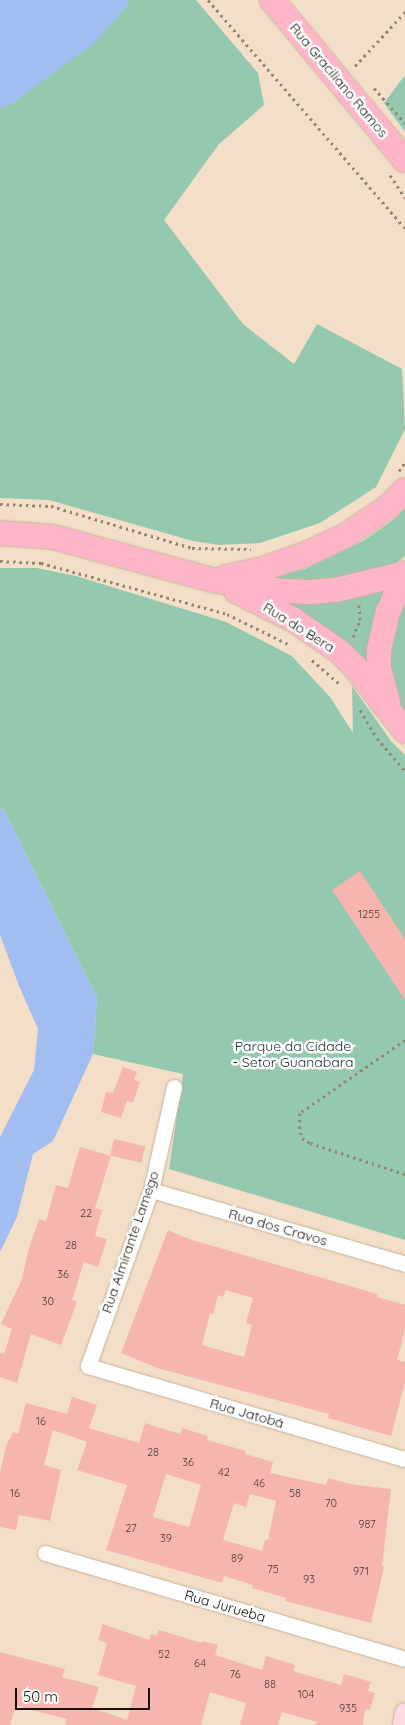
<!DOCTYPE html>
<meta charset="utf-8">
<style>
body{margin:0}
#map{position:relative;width:405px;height:1725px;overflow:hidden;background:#f3dec7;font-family:Quicksand,sans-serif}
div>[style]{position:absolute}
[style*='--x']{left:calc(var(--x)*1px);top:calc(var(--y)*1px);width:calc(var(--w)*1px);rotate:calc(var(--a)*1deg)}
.green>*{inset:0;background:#94c9af}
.water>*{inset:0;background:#a2bdf0}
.building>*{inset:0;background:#f7b5b0;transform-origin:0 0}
.path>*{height:3px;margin-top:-1.5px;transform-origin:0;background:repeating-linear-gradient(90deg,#948574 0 2.5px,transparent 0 6.5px)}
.roads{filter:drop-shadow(0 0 1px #c6b29c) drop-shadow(0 0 1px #c6b29c)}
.minor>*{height:15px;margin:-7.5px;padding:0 7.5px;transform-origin:7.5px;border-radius:7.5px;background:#fff}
.secondary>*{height:21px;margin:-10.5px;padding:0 10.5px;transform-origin:10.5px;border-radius:10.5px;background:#fedae3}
.primary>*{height:24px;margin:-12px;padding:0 12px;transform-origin:12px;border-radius:12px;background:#feb5c7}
span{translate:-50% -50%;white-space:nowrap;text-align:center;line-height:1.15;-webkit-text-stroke:5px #fff;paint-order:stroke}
.number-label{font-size:11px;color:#4f3932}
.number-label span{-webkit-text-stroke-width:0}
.street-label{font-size:14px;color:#171008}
.park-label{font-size:14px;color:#133124}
.scale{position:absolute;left:15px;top:1688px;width:135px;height:22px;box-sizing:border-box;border:2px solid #171008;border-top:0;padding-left:6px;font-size:15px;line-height:18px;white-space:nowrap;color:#171008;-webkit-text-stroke:4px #fff;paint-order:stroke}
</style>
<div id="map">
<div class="green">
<div style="clip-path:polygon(128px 0,196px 0,258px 73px,264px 105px,219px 144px,164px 220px,243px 324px,294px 364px,317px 324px,402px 369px,405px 429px,376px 487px,320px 523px,260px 543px,219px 545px,193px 541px,49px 500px,0 498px,0 108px,13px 103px,126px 7px)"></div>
<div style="clip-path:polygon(405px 75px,405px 132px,384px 103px)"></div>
<div style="clip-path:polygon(405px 508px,405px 556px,396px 563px,371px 574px,315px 582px,264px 578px,305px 569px,363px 541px,393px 520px)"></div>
<div style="clip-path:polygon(0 568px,37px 568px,76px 576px,226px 622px,292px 656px,330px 697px,353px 733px,352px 686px,391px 741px,405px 755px,405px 1240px,169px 1169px,183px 1074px,93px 1054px,97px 998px,4px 810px,0 808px)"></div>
<div style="clip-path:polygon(390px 589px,370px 666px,268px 597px,315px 603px,351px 599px)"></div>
<div style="clip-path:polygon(405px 597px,405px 713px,400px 708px,389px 678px,389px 630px)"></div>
</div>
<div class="water">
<div style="clip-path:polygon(0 0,128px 0,126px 7px,93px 44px,13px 103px,0 108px)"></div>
<div style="clip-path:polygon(0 808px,4px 810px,97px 998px,93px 1054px,53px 1141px,33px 1154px,17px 1217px,0 1252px,0 1137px,34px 1070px,38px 1029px,19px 986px,0 935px)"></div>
</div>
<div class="building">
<div style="clip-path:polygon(360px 871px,405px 939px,405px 1000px,332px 890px)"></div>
<div style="clip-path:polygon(123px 1067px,137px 1072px,134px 1080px,140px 1082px,133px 1103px,127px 1101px,121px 1118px,101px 1112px,106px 1092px,113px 1093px)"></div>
<div style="left:114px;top:1139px;width:32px;height:17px;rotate:13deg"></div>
<div style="clip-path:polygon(80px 1147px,111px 1156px,95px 1208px,102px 1210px,95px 1236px,107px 1239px,98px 1267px,84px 1262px,72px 1300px,77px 1302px,61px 1345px,31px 1334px,17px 1383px,0 1377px,0 1353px,4px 1354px,12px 1329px,1px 1324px,22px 1279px,28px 1251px,39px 1219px,46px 1221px,56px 1185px,68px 1188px)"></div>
<div style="clip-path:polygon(evenodd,168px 1230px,189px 1239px,377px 1294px,377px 1297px,405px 1305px,405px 1330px,397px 1360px,405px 1362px,405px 1382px,391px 1436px,328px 1418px,329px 1414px,157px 1368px,121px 1353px,168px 1230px,226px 1290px,253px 1298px,246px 1323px,252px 1325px,244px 1357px,202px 1345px,210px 1313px,213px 1314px,218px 1295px,223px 1297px,226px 1290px)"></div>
<div style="clip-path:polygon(evenodd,72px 1397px,97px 1405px,89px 1428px,139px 1443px,145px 1423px,180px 1434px,182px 1428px,208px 1436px,207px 1440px,246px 1451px,245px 1454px,273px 1462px,270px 1473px,326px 1485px,328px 1478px,350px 1484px,391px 1489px,382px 1566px,384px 1567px,371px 1623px,285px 1601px,286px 1598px,252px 1588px,253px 1585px,224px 1576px,222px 1583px,106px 1550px,127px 1485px,77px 1470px,87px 1442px,53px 1430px,44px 1465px,61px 1470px,50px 1521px,19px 1515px,16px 1530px,0 1527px,0 1473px,6px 1446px,13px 1432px,18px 1434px,26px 1403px,67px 1414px,72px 1397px,166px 1474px,201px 1485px,189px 1527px,153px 1517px,166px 1474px,72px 1397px,250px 1494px,276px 1501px,268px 1540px,265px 1540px,262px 1551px,223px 1540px,234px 1503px,246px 1507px,250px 1494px)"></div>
<div style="clip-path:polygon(103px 1624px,149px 1640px,151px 1634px,156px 1636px,159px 1630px,202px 1643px,203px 1641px,218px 1645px,215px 1655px,262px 1670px,266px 1656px,295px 1665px,293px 1671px,341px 1685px,344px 1674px,371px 1682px,368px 1691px,375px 1693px,370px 1710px,365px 1709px,363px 1725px,316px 1725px,317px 1722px,282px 1712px,278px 1725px,240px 1725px,246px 1703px,210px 1692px,201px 1725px,65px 1725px,67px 1719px,16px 1706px,10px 1725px,0 1725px,0 1652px,65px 1669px,62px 1677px,99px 1687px,92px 1708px,127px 1720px,136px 1686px,98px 1675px,107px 1643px,98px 1640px)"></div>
</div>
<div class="path">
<div style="--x:208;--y:0;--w:301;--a:49.2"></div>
<div style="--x:355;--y:66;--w:74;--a:-47.2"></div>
<div style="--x:374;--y:88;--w:47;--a:48.5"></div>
<div style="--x:390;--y:175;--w:27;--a:57"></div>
<div style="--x:399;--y:471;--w:11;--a:-56"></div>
<div style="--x:0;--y:504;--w:51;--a:2.2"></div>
<div style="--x:51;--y:506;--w:147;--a:16.6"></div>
<div style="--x:192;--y:548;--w:59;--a:1"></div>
<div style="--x:0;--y:561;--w:41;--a:2.8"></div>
<div style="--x:41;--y:563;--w:193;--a:15.3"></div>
<div style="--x:227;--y:614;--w:70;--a:26.2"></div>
<div style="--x:353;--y:637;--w:18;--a:-68"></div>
<div style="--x:360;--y:620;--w:15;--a:-94"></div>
<div style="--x:312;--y:660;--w:38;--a:41"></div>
<div style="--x:360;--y:710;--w:33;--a:59"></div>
<div style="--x:377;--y:738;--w:43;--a:49.7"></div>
<div style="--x:405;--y:1040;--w:128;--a:145.2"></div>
<div style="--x:300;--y:1113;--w:13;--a:94"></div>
<div style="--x:299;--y:1126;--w:12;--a:76"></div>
<div style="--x:302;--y:1138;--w:9;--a:32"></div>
<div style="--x:310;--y:1143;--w:100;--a:18.1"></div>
</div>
<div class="roads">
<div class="minor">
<div style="--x:174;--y:1087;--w:106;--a:102.6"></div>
<div style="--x:151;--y:1190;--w:187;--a:109.7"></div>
<div style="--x:88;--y:1366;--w:330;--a:16.4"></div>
<div style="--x:151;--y:1190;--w:265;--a:16.2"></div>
<div style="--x:45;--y:1553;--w:375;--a:16.4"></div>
</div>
<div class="secondary">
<div style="--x:403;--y:1725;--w:12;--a:-81"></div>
</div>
<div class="primary">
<div style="--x:272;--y:0;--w:208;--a:50.3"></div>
<div style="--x:0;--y:533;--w:53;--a:4.3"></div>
<div style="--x:53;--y:537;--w:165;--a:15.1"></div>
<div style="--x:212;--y:580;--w:72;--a:8.8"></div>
<div style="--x:283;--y:591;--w:28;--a:2"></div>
<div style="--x:311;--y:592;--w:25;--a:-5"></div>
<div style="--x:336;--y:590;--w:71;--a:-13.8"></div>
<div style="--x:226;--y:577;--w:38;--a:-12"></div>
<div style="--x:263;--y:569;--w:46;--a:-19.2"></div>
<div style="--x:306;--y:554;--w:43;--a:-24.8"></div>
<div style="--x:345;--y:536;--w:52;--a:-34"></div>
<div style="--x:388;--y:507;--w:24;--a:-45"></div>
<div style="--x:236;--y:591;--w:65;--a:26.6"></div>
<div style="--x:294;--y:620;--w:56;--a:34.8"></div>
<div style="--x:340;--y:652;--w:21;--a:45"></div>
<div style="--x:355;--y:667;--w:81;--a:52"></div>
<div style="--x:388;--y:702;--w:34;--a:-105"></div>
<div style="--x:379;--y:669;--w:19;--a:-90"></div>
<div style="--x:379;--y:650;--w:39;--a:-77"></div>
<div style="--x:388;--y:612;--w:17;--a:-66"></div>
<div style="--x:395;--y:596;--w:18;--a:-56"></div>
</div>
</div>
<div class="number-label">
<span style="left:369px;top:914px">1255</span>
<span style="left:86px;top:1213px">22</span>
<span style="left:71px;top:1245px">28</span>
<span style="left:63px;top:1274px">36</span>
<span style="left:48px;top:1301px">30</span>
<span style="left:41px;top:1421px">16</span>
<span style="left:153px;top:1452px">28</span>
<span style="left:188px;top:1462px">36</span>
<span style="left:224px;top:1472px">42</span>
<span style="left:259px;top:1483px">46</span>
<span style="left:15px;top:1493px">16</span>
<span style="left:295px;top:1493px">58</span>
<span style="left:331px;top:1503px">70</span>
<span style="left:367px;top:1524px">987</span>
<span style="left:131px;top:1528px">27</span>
<span style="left:166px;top:1538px">39</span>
<span style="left:237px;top:1558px">89</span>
<span style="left:273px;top:1569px">75</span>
<span style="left:361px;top:1571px">971</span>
<span style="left:309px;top:1579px">93</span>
<span style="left:164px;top:1654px">52</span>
<span style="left:200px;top:1663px">64</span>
<span style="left:235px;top:1674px">76</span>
<span style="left:270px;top:1684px">88</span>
<span style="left:306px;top:1694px">104</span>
<span style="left:348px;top:1708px">935</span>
</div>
<div class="street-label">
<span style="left:339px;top:80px;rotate:50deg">Rua Graciliano Ramos</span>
<span style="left:299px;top:627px;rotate:32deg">Rua do Bera</span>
<span style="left:278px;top:1227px;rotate:16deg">Rua dos Cravos</span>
<span style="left:130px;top:1242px;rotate:-71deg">Rua Almirante Lamego</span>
<span style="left:247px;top:1413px;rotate:16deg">Rua Jatobá</span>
<span style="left:225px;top:1606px;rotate:16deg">Rua Jurueba</span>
</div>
<div class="park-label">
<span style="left:293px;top:1054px">Parque da Cidade<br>- Setor Guanabara</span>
</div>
<div class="scale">50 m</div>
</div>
